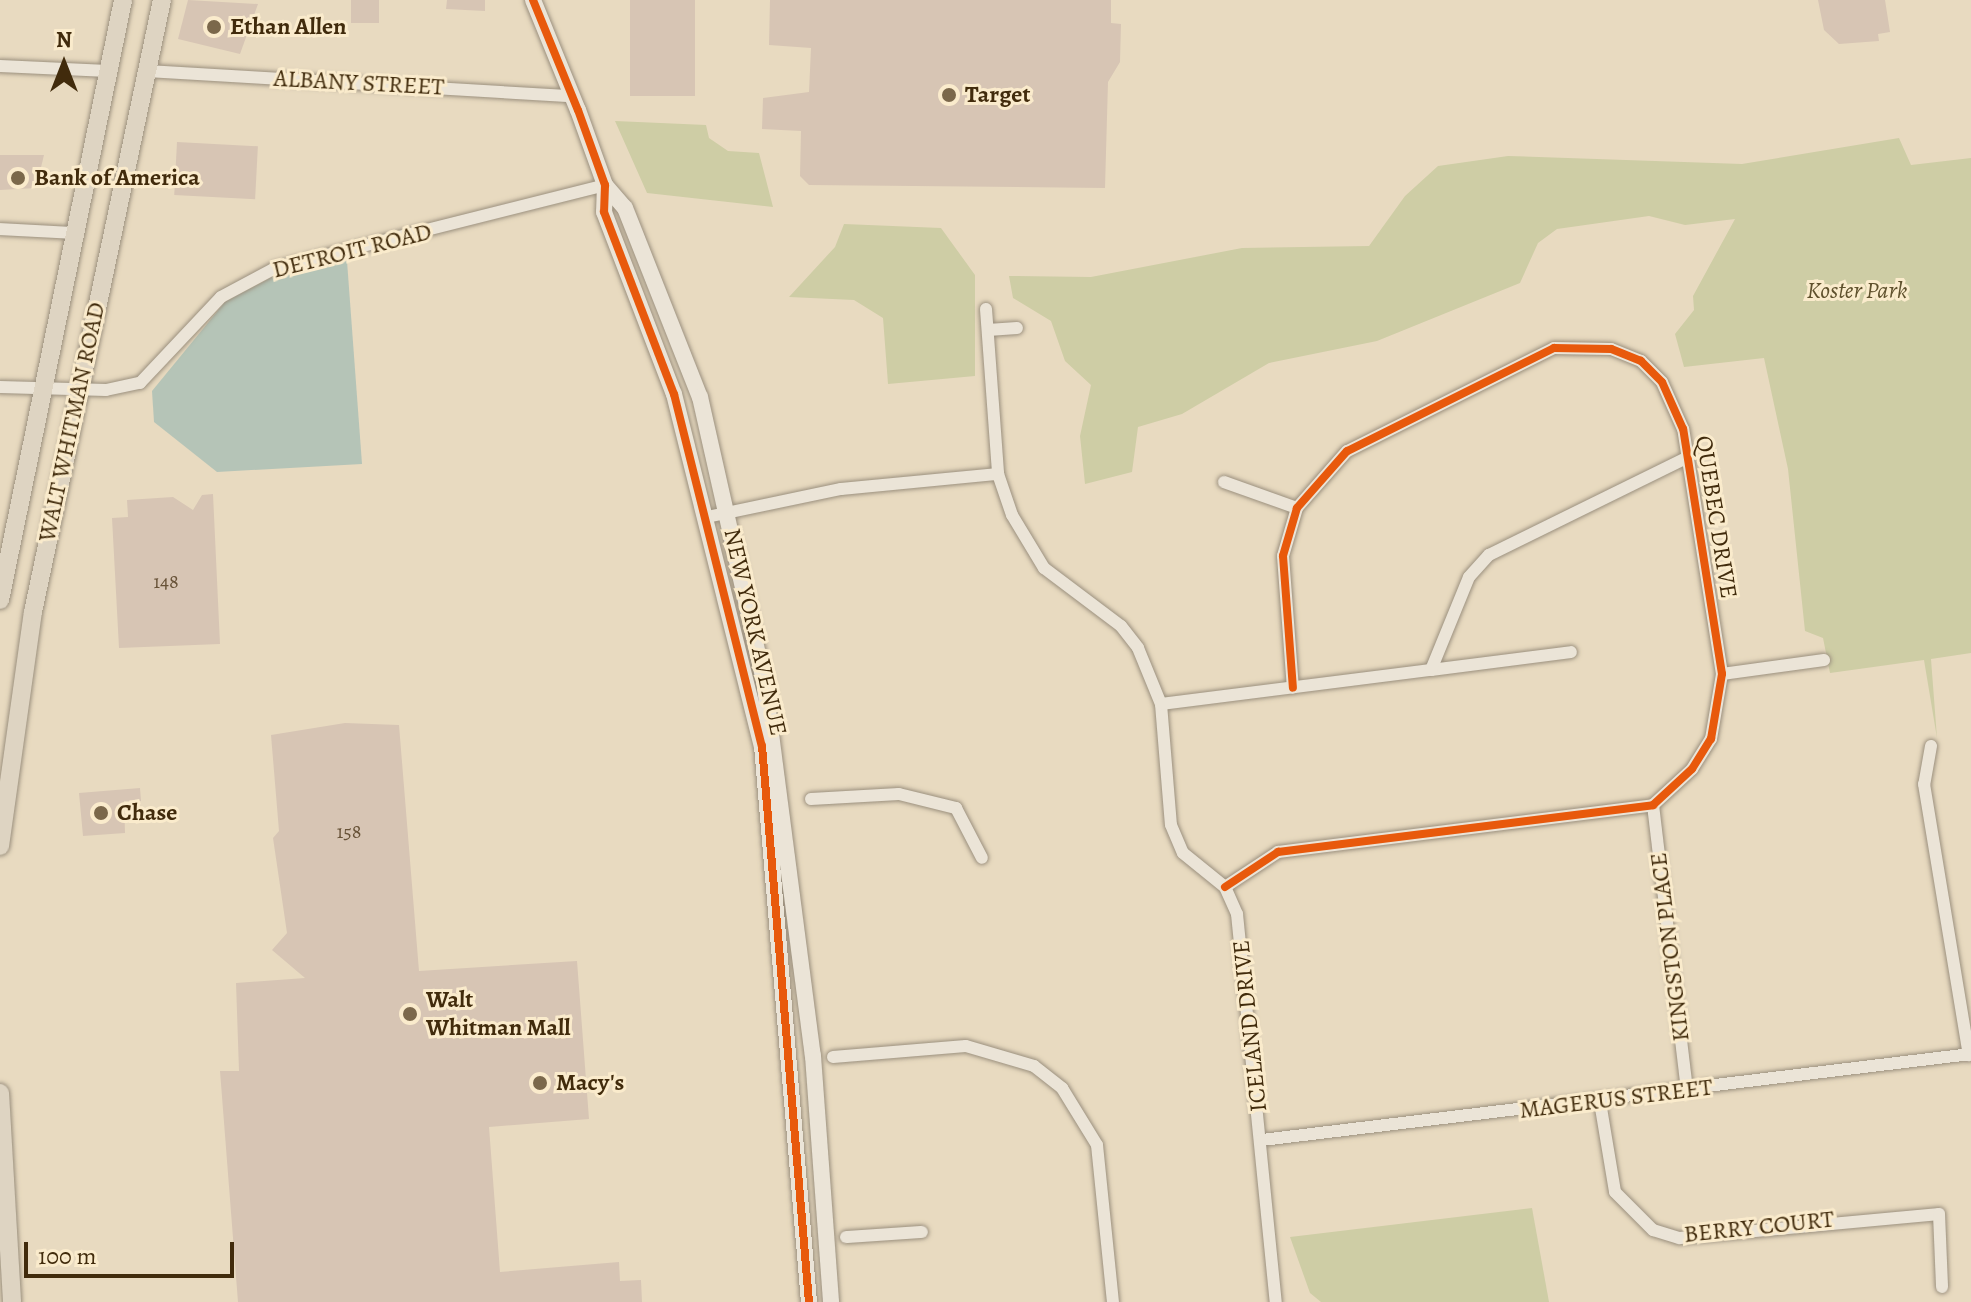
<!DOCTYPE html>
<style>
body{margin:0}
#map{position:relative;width:1971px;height:1302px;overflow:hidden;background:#e8dac0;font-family:Alegreya,serif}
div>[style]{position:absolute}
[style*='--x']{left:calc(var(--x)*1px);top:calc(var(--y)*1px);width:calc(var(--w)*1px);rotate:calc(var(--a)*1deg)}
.green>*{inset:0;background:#cecda5}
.water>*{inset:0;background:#b5c4b7}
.building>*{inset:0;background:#d7c5b4;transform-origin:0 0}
.roads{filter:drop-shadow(0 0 2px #9b907e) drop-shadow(0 0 2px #9b907e)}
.street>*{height:12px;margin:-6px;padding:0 6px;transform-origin:6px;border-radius:6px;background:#ebe4d7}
.secondary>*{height:16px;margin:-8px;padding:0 8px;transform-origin:8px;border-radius:8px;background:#ebe4d7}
.primary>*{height:18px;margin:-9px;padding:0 9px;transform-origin:9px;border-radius:9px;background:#ded4c2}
.cycleway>*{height:8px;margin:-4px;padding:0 4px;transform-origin:4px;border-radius:4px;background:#e8590c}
.dots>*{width:22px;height:22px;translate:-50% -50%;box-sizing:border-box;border:4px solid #faebcc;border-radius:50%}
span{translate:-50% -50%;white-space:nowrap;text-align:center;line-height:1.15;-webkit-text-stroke:6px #faebcc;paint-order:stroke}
.number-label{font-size:20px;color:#675237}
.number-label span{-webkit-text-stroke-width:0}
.poi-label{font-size:24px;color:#412b0c;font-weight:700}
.left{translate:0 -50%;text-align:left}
.street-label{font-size:24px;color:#412b0c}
.park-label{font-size:24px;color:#5f512d;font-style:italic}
.north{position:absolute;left:24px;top:24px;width:80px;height:80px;-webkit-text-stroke:6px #faebcc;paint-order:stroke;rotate:0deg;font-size:22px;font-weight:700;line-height:32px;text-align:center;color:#412b0c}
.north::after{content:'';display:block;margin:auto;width:28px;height:36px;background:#412b0c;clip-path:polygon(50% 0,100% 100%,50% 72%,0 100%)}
.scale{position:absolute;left:24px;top:1242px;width:210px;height:36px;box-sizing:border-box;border:4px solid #412b0c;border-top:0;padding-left:10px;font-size:24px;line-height:28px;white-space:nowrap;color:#412b0c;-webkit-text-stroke:6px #faebcc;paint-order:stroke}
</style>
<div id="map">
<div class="green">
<div style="clip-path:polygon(615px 121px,706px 125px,709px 138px,728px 151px,759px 153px,773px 207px,647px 193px)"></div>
<div style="clip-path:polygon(1899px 138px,1911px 165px,1971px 158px,1971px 653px,1931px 659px,1937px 738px,1924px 660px,1830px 673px,1823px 638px,1805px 631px,1788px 469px,1764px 358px,1684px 367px,1675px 334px,1694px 310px,1693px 296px,1735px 219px,1685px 225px,1649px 216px,1557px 229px,1538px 243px,1520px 283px,1377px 341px,1269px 363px,1182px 414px,1138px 427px,1132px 472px,1085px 484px,1080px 436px,1091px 385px,1065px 361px,1051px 321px,1013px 298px,1009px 276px,1091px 277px,1242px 248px,1369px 246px,1405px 196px,1438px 166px,1508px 156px,1742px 164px)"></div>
<div style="clip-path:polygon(844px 224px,941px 228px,975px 275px,975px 376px,888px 384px,883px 318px,854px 300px,789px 297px,835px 247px)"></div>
<div style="clip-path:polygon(1532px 1208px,1549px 1302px,1321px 1302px,1310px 1293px,1290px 1237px)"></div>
</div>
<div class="water">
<div style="clip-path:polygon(347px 261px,362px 464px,217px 472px,154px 422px,152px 391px,225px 302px,276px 275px)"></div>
</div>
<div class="building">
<div style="clip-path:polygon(188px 0,258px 4px,240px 54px,178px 39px)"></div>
<div style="left:351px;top:0;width:28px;height:23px"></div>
<div style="clip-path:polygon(447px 0,485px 0,485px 11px,446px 9px)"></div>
<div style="left:630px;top:0;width:65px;height:96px"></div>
<div style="clip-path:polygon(770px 0,1111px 0,1111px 23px,1121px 24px,1120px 62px,1108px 82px,1105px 188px,809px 185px,800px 176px,801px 131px,762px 129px,763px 98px,809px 92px,811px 48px,769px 45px)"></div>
<div style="clip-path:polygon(1818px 0,1885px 0,1890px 32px,1878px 34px,1879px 41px,1839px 44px,1824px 30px)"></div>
<div style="left:177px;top:142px;width:81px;height:53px;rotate:3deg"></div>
<div style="clip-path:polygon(0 155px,44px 155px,36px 188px,0 190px)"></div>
<div style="clip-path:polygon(213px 494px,220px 644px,119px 648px,112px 518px,128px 517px,127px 500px,173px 497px,193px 510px,202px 495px)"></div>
<div style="clip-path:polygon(345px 723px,399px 725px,419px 971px,577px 961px,589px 1119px,489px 1127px,500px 1272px,619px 1262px,620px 1281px,641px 1280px,642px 1302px,238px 1302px,220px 1071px,239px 1071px,236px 983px,305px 978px,272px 950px,287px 933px,273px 838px,279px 831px,271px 735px)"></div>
<div style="clip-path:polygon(140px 788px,141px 801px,124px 801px,125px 833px,83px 836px,79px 793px)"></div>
</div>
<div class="roads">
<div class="street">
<div style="--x:0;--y:66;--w:108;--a:2.7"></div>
<div style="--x:147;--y:71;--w:425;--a:3.4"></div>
<div style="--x:0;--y:229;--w:75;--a:3.1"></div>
<div style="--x:986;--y:309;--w:165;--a:85.8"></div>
<div style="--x:998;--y:474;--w:43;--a:71.1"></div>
<div style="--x:1012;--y:515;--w:62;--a:58.9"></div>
<div style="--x:1044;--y:568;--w:96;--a:37"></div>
<div style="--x:1121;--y:626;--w:28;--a:52"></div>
<div style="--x:1138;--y:648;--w:61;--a:67.7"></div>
<div style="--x:1161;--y:704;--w:121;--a:85.3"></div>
<div style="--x:1171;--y:825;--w:30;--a:67"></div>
<div style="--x:1183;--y:853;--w:54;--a:39"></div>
<div style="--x:1225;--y:887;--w:30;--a:66"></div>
<div style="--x:1237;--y:914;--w:390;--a:84.3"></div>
<div style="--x:988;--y:330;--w:29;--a:-4"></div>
<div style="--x:0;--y:387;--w:106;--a:1.6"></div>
<div style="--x:106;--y:390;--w:35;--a:-12"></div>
<div style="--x:140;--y:383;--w:118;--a:-46.7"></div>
<div style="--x:221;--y:297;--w:61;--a:-28.2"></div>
<div style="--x:275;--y:268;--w:340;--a:-14.1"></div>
<div style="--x:1224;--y:482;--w:77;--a:19.6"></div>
<div style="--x:707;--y:517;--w:137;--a:-11.8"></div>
<div style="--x:841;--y:489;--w:158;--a:-5.5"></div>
<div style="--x:1431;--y:670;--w:141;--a:-7.3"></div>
<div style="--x:1722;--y:674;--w:103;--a:-7.8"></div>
<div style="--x:1161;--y:704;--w:272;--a:-7.2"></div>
<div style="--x:1431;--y:670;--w:100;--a:-67.8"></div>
<div style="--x:1469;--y:577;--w:30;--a:-48"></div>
<div style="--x:1489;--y:555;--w:222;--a:-26.2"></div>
<div style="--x:1931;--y:746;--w:39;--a:100"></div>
<div style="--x:1924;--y:784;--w:275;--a:80.6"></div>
<div style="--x:811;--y:799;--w:88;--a:-3.3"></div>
<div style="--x:899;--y:794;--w:59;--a:13.8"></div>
<div style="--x:956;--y:808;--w:56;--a:62.5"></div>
<div style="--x:1653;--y:805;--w:286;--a:83.2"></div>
<div style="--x:1225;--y:887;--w:64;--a:-33.4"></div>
<div style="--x:1278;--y:852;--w:378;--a:-7.1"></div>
<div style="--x:1653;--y:805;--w:53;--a:-42.7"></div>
<div style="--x:1692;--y:769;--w:36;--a:-58"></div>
<div style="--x:1711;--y:739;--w:66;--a:-80.4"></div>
<div style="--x:1722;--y:674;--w:248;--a:-99"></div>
<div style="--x:1683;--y:429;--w:51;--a:-114.1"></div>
<div style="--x:1662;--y:382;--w:30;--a:-135"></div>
<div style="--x:1641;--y:361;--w:32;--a:-158"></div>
<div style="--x:1611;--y:349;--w:57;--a:-179"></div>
<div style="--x:1554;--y:348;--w:231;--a:153.5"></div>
<div style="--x:1347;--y:451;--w:76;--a:131.3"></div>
<div style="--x:1297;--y:508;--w:50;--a:106.3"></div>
<div style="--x:1283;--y:556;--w:132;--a:85.7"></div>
<div style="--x:833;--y:1057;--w:133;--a:-4.7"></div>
<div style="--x:966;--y:1046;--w:71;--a:16.4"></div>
<div style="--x:1034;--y:1066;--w:36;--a:38"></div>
<div style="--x:1062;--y:1088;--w:67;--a:58.4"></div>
<div style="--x:1097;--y:1145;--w:158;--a:84.2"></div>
<div style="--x:1600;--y:1102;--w:91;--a:80.5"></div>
<div style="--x:1615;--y:1192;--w:54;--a:45"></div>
<div style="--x:1653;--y:1230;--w:28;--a:17"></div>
<div style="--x:1680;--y:1238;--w:260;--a:-5.3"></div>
<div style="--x:1939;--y:1214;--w:73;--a:87.6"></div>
<div style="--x:1262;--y:1140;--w:714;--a:-6.92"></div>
<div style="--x:846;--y:1237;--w:76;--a:-3.8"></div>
</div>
<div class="secondary">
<div style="--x:533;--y:0;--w:119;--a:67.8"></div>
<div style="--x:578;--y:110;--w:80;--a:70.2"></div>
<div style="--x:605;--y:185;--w:27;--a:92"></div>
<div style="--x:604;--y:212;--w:195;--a:69"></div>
<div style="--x:674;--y:394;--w:363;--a:76"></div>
<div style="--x:762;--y:746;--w:558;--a:85.17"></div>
<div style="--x:605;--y:185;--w:30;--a:49"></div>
<div style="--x:625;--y:208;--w:203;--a:68.4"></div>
<div style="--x:700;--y:397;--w:290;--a:77.3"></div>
<div style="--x:764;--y:680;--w:379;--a:82.6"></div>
<div style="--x:813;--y:1056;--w:247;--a:85.8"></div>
</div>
<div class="primary">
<div style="--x:0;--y:600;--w:612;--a:-78.41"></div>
<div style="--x:0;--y:846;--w:236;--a:-82"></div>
<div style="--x:33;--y:612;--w:625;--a:-78.1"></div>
<div style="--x:0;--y:1093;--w:209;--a:86.7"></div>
</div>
</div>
<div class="cycleway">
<div style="--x:533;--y:0;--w:119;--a:67.8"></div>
<div style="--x:578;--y:110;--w:80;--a:70.2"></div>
<div style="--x:605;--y:185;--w:27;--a:92"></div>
<div style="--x:604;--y:212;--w:195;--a:69"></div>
<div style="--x:674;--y:394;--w:363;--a:76"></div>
<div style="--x:762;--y:746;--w:558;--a:85.17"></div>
<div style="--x:1225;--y:887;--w:64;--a:-33.4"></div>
<div style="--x:1278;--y:852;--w:378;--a:-7.1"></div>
<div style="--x:1653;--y:805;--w:53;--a:-42.7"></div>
<div style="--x:1692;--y:769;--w:36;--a:-58"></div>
<div style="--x:1711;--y:739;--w:66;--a:-80.4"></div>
<div style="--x:1722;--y:674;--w:248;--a:-99"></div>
<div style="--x:1683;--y:429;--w:51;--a:-114.1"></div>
<div style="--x:1662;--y:382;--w:30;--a:-135"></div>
<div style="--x:1641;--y:361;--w:32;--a:-158"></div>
<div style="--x:1611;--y:349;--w:57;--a:-179"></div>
<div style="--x:1554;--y:348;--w:231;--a:153.5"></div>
<div style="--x:1347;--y:451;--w:76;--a:131.3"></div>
<div style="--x:1297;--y:508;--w:50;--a:106.3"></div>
<div style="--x:1283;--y:556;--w:132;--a:85.7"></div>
</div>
<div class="dots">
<div style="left:214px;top:27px;background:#7b684b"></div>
<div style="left:949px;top:95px;background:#7b684b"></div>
<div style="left:18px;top:178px;background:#7b684b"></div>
<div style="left:101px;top:813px;background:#7b684b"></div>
<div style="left:410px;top:1014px;background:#7b684b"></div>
<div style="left:540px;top:1083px;background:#7b684b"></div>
</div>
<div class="number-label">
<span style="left:166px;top:581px">148</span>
<span style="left:349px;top:831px">158</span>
</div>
<div class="poi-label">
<span class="left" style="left:230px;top:27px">Ethan Allen</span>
<span class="left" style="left:965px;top:95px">Target</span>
<span class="left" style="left:34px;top:178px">Bank of America</span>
<span class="left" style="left:117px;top:813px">Chase</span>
<span class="left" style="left:426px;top:1014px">Walt<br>Whitman Mall</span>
<span class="left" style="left:556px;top:1083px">Macy's</span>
</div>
<div class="street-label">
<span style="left:359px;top:83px;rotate:3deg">ALBANY STREET</span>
<span style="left:352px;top:251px;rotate:-14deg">DETROIT ROAD</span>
<span style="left:72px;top:422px;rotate:-78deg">WALT WHITMAN ROAD</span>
<span style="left:1716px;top:517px;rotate:81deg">QUEBEC DRIVE</span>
<span style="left:755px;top:632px;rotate:77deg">NEW YORK AVENUE</span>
<span style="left:1670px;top:947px;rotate:-97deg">KINGSTON PLACE</span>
<span style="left:1250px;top:1026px;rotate:-96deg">ICELAND DRIVE</span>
<span style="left:1616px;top:1099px;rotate:-7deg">MAGERUS STREET</span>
<span style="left:1759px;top:1227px;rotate:-6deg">BERRY COURT</span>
</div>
<div class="park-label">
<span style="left:1857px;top:291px">Koster Park</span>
</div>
<div class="north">N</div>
<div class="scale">100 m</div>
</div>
